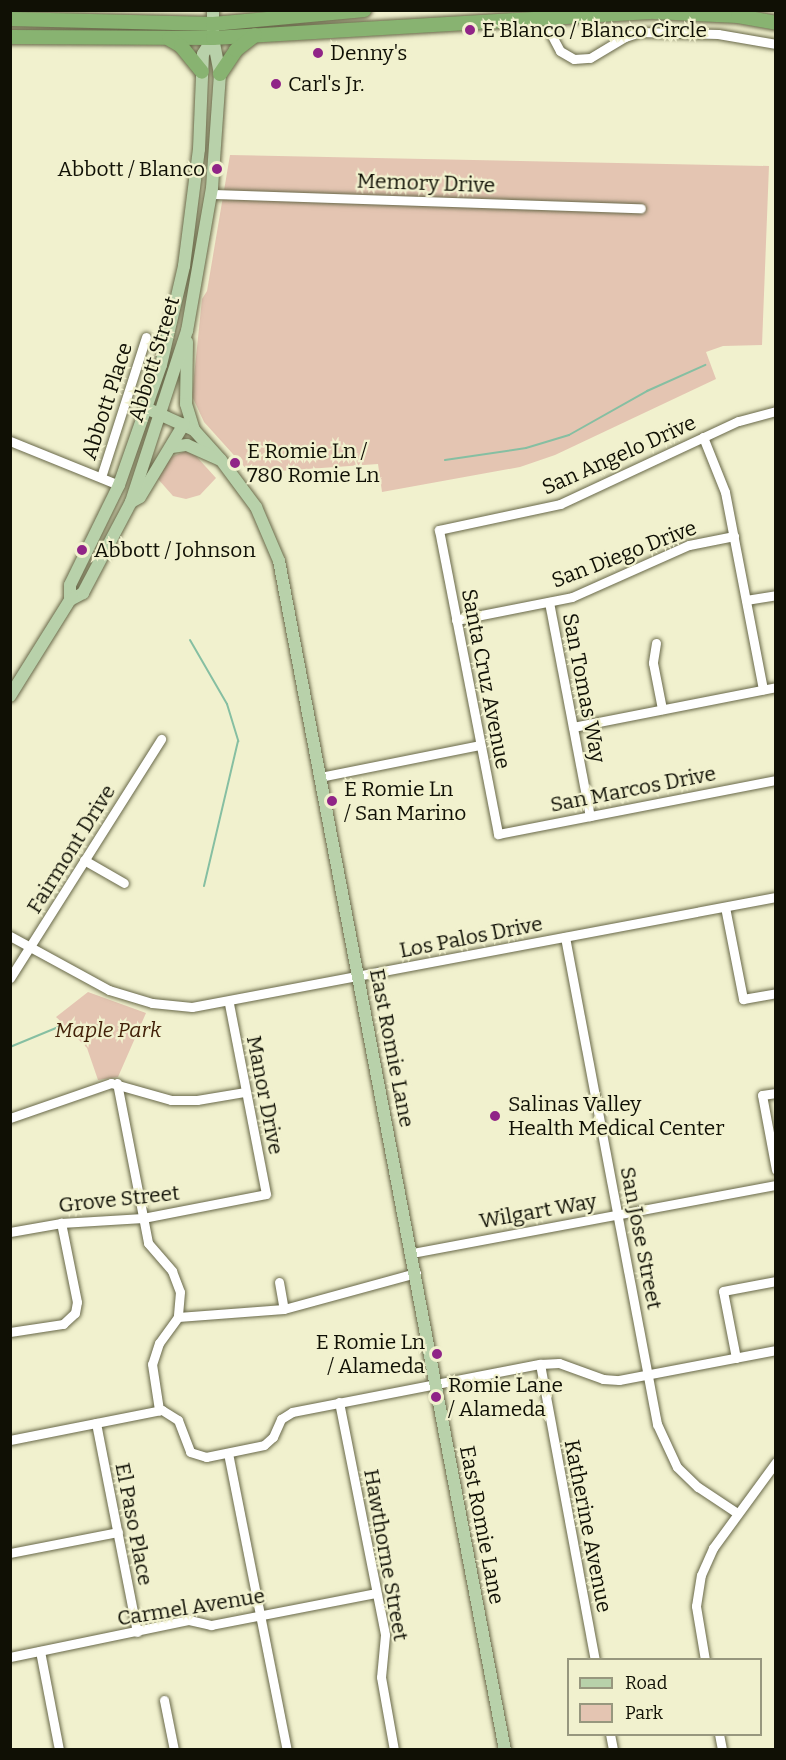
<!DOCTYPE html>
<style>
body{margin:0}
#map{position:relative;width:786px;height:1760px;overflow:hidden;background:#f1f1ce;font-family:Bitter,serif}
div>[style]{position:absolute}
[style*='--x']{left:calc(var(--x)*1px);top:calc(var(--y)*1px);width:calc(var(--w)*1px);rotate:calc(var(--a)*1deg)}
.green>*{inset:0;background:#e4c5b2}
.stream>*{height:2px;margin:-1px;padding:0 1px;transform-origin:1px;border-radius:1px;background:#86bfa2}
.roads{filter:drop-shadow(0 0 2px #686849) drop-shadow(0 0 2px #686849)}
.minor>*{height:9px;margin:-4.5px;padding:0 4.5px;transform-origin:4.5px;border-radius:4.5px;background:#fff}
.major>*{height:12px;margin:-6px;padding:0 6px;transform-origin:6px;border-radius:6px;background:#b8d1aa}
.highway>*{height:14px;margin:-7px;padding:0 7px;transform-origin:7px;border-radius:7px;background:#88b371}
.dots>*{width:16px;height:16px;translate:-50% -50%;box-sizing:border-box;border:3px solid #f1f1ce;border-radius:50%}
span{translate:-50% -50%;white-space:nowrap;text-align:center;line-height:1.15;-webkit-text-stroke:4.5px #f1f1ce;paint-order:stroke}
.poi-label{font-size:21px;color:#101005}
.left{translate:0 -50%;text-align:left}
.right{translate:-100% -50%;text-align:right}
.street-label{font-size:21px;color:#101005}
.park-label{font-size:21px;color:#422109;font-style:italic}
.frame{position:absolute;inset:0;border:12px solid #101005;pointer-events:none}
.legend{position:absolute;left:567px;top:1658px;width:195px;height:78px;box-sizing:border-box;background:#f1f1ce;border:2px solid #97977e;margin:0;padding:8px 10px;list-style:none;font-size:18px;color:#101005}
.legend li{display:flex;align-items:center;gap:12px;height:30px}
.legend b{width:30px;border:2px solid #97977e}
</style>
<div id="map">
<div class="green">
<div style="clip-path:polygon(230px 155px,769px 166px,762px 345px,723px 346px,706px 352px,716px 379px,555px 455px,520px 467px,382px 492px,378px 464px,250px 473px,204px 422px,192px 396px,202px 299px,207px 291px)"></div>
<div style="clip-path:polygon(186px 451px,196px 456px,216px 478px,200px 495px,186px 499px,173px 496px,158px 479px,171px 457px)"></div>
<div style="clip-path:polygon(88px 992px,146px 1013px,118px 1077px,98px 1080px,87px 1048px,56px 1017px)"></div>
</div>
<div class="stream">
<div style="--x:445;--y:460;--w:82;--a:-8.4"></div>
<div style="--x:526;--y:448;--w:45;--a:-16.8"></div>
<div style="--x:569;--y:435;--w:90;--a:-29.4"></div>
<div style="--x:647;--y:391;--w:64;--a:-24.1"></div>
<div style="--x:190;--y:640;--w:74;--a:60"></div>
<div style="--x:227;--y:704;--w:39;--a:73"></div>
<div style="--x:238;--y:741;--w:149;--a:103.2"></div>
<div style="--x:10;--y:1047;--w:55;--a:-22.4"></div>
</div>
<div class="roads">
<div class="minor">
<div style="--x:550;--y:10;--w:24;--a:88"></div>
<div style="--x:551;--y:34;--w:19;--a:62"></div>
<div style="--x:560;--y:51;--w:16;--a:30"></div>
<div style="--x:574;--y:59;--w:16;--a:-4"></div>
<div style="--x:590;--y:58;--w:41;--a:-31"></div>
<div style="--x:625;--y:37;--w:16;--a:-18"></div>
<div style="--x:640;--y:32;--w:78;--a:1.5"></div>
<div style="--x:718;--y:34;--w:59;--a:9.8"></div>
<div style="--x:211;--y:194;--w:430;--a:1.9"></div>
<div style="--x:776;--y:411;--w:39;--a:165"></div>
<div style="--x:738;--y:421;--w:196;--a:155"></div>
<div style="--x:560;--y:504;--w:124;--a:167.9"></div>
<div style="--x:439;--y:530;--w:310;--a:79"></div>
<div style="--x:498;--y:834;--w:283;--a:-11"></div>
<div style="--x:703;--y:437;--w:59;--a:68.2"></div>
<div style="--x:725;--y:492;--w:201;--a:79.1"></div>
<div style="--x:10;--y:441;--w:118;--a:22"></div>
<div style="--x:101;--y:477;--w:147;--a:-72.2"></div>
<div style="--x:746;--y:600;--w:30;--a:-9"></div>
<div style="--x:549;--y:602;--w:218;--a:79.2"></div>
<div style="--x:456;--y:620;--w:118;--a:-11.2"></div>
<div style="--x:572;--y:597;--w:128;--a:-24"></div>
<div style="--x:689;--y:545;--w:46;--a:-11.3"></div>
<div style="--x:656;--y:643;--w:20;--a:99"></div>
<div style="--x:653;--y:663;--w:47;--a:78.9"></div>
<div style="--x:573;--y:727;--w:207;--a:-11.1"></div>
<div style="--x:320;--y:777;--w:163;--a:-11.3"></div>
<div style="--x:84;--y:860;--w:46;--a:29.9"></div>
<div style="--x:725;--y:907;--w:94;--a:78.9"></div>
<div style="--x:743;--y:999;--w:34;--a:-10"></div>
<div style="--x:10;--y:936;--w:113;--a:28.6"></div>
<div style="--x:109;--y:990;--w:45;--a:16.8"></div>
<div style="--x:152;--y:1003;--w:40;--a:5.7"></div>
<div style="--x:192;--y:1007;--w:594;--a:-10.67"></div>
<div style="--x:565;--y:937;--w:496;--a:79.3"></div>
<div style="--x:657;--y:1424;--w:47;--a:65.1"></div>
<div style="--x:677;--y:1467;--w:29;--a:44"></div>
<div style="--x:698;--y:1487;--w:47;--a:33.7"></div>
<div style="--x:10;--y:978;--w:283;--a:-57.7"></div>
<div style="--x:117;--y:1083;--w:163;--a:79"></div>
<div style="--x:148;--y:1243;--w:37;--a:49"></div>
<div style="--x:172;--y:1271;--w:22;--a:69"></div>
<div style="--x:180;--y:1292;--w:25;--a:95"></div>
<div style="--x:178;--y:1317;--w:32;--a:126"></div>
<div style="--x:159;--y:1343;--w:22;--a:108"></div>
<div style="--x:152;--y:1364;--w:47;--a:81.3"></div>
<div style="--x:776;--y:1093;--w:14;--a:172"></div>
<div style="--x:762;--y:1095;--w:76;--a:79.4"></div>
<div style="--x:10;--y:1118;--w:107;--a:-19.1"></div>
<div style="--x:111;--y:1083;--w:62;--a:15.8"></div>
<div style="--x:171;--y:1100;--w:26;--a:0"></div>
<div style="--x:197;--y:1100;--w:49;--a:-9.5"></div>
<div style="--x:10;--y:1232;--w:52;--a:-10"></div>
<div style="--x:61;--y:1223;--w:82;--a:-3.5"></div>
<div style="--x:143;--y:1218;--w:125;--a:-11"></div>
<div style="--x:266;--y:1194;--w:195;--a:-101"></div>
<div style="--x:412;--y:1253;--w:370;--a:-10.6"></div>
<div style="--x:279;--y:1282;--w:27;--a:80"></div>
<div style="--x:178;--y:1317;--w:106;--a:-4.3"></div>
<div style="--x:284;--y:1309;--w:137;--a:-15.3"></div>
<div style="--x:10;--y:1332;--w:54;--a:-8.6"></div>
<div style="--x:63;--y:1324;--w:16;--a:-43"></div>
<div style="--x:75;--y:1313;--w:11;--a:-80"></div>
<div style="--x:77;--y:1302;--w:81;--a:-101.4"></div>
<div style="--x:736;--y:1358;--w:68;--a:-101"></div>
<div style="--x:723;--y:1291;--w:54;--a:-10.7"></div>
<div style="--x:540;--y:1364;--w:301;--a:79.5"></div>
<div style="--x:339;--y:1402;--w:237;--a:78.8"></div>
<div style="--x:385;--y:1635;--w:42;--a:95.4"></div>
<div style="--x:381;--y:1677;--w:74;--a:79.9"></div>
<div style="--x:96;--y:1423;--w:213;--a:78.9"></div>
<div style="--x:10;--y:1440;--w:155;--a:-11.2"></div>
<div style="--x:162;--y:1410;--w:19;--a:32"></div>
<div style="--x:178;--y:1420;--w:34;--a:69"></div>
<div style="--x:190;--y:1452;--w:17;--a:17"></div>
<div style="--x:206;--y:1457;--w:59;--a:-11.7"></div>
<div style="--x:264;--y:1445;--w:12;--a:-42"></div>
<div style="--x:273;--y:1437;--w:20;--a:-66"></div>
<div style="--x:281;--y:1419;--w:13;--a:-32"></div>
<div style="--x:292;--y:1412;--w:253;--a:-11"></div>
<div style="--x:540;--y:1364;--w:19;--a:-3"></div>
<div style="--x:559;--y:1363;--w:47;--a:20"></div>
<div style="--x:603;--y:1379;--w:16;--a:4"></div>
<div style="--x:619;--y:1380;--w:160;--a:-10.8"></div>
<div style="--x:228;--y:1453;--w:303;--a:78.8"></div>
<div style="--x:10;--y:1553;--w:110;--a:-11"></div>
<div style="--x:40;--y:1651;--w:101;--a:79.1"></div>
<div style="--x:10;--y:1657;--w:183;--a:-11.7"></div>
<div style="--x:189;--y:1620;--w:23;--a:13"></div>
<div style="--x:211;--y:1625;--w:168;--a:-11"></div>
<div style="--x:705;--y:1660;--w:55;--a:-99.5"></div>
<div style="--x:696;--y:1606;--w:31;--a:-81"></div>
<div style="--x:701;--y:1575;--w:30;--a:-66"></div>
<div style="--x:713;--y:1548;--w:107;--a:-53.8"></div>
<div style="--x:164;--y:1700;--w:51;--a:78.7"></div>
<div style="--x:610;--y:1734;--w:16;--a:79"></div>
<div style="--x:719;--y:1734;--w:16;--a:79"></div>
</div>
<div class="major">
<div style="--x:187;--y:342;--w:62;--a:90.9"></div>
<div style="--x:186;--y:404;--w:27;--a:73"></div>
<div style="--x:146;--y:408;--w:53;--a:24.6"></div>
<div style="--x:194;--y:430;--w:40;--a:48"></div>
<div style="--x:221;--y:460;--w:59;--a:53.3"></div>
<div style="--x:256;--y:507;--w:59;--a:66.9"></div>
<div style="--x:279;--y:561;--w:1210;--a:79.24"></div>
<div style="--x:172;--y:447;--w:15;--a:-8"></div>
<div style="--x:187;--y:445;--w:35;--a:24"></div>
<div style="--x:131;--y:502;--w:10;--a:-29"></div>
<div style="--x:140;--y:497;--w:85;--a:-58.9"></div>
<div style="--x:70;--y:600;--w:15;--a:-90"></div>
<div style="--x:70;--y:585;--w:111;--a:-63.9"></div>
<div style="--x:119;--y:485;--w:127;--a:-70.7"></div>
<div style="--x:161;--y:365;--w:102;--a:-76.9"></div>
<div style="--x:184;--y:266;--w:118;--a:-82.7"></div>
<div style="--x:199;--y:149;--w:95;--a:-87.6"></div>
<div style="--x:203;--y:54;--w:19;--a:-58"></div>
<div style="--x:10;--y:696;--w:113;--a:-58"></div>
<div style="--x:70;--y:600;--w:15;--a:-28"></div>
<div style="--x:83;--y:593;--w:103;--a:-62.2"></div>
<div style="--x:131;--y:502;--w:180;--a:-71.9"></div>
<div style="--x:187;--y:331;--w:145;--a:-80.1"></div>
<div style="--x:212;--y:188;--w:114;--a:-86"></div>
<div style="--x:220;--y:74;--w:37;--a:-101"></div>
<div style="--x:213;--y:38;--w:28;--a:-90"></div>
</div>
<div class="highway">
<div style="--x:10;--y:19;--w:203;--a:1.4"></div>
<div style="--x:213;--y:24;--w:152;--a:-5.3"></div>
<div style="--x:10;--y:37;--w:203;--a:0.3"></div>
<div style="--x:213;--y:38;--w:442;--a:-3.4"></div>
<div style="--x:654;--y:12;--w:84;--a:2.7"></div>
<div style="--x:738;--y:16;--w:39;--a:10"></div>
<div style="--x:169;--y:39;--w:14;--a:30"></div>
<div style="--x:181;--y:46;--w:33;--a:51"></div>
<div style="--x:220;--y:74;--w:29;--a:-56"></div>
<div style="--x:236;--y:50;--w:24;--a:-38"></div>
</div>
</div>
<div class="dots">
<div style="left:470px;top:30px;background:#902487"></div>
<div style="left:318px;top:53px;background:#902487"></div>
<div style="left:276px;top:84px;background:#902487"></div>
<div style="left:217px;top:169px;background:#902487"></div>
<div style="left:235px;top:463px;background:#902487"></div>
<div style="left:82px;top:550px;background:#902487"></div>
<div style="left:332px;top:801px;background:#902487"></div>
<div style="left:495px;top:1116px;background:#902487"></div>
<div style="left:437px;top:1354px;background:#902487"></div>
<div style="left:436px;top:1397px;background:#902487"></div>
</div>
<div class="poi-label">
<span class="left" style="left:482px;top:30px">E Blanco / Blanco Circle</span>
<span class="left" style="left:330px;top:53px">Denny's</span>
<span class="left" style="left:288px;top:84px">Carl's Jr.</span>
<span class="right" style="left:205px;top:169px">Abbott / Blanco</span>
<span class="left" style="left:247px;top:463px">E Romie Ln /<br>780 Romie Ln</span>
<span class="left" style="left:94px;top:550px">Abbott / Johnson</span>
<span class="left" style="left:344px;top:801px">E Romie Ln<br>/ San Marino</span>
<span class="left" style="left:508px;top:1116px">Salinas Valley<br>Health Medical Center</span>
<span class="right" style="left:425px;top:1354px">E Romie Ln<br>/ Alameda</span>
<span class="left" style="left:448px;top:1397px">Romie Lane<br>/ Alameda</span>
</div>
<div class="street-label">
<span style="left:426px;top:183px;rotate:2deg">Memory Drive</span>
<span style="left:154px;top:359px;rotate:-73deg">Abbott Street</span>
<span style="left:107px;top:401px;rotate:-72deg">Abbott Place</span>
<span style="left:619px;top:455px;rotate:-24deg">San Angelo Drive</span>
<span style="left:624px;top:554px;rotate:-21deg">San Diego Drive</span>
<span style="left:486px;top:679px;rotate:79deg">Santa Cruz Avenue</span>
<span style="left:584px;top:688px;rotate:79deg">San Tomas Way</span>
<span style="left:633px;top:789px;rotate:-11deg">San Marcos Drive</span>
<span style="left:71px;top:849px;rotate:-58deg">Fairmont Drive</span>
<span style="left:471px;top:937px;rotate:-11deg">Los Palos Drive</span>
<span style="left:392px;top:1048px;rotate:79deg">East Romie Lane</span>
<span style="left:265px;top:1095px;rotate:79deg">Manor Drive</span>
<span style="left:119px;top:1199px;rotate:-6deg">Grove Street</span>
<span style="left:538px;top:1211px;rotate:-10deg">Wilgart Way</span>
<span style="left:641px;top:1238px;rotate:79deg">San Jose Street</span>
<span style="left:134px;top:1524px;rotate:79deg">El Paso Place</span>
<span style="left:482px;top:1525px;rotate:79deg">East Romie Lane</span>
<span style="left:588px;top:1526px;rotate:79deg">Katherine Avenue</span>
<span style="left:386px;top:1555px;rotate:80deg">Hawthorne Street</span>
<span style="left:191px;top:1607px;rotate:-9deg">Carmel Avenue</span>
</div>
<div class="park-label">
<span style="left:108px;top:1030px">Maple Park</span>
</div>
<div class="frame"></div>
<ul class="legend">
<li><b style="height:8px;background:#b8d1aa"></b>Road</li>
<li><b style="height:16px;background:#e4c5b2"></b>Park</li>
</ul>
</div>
